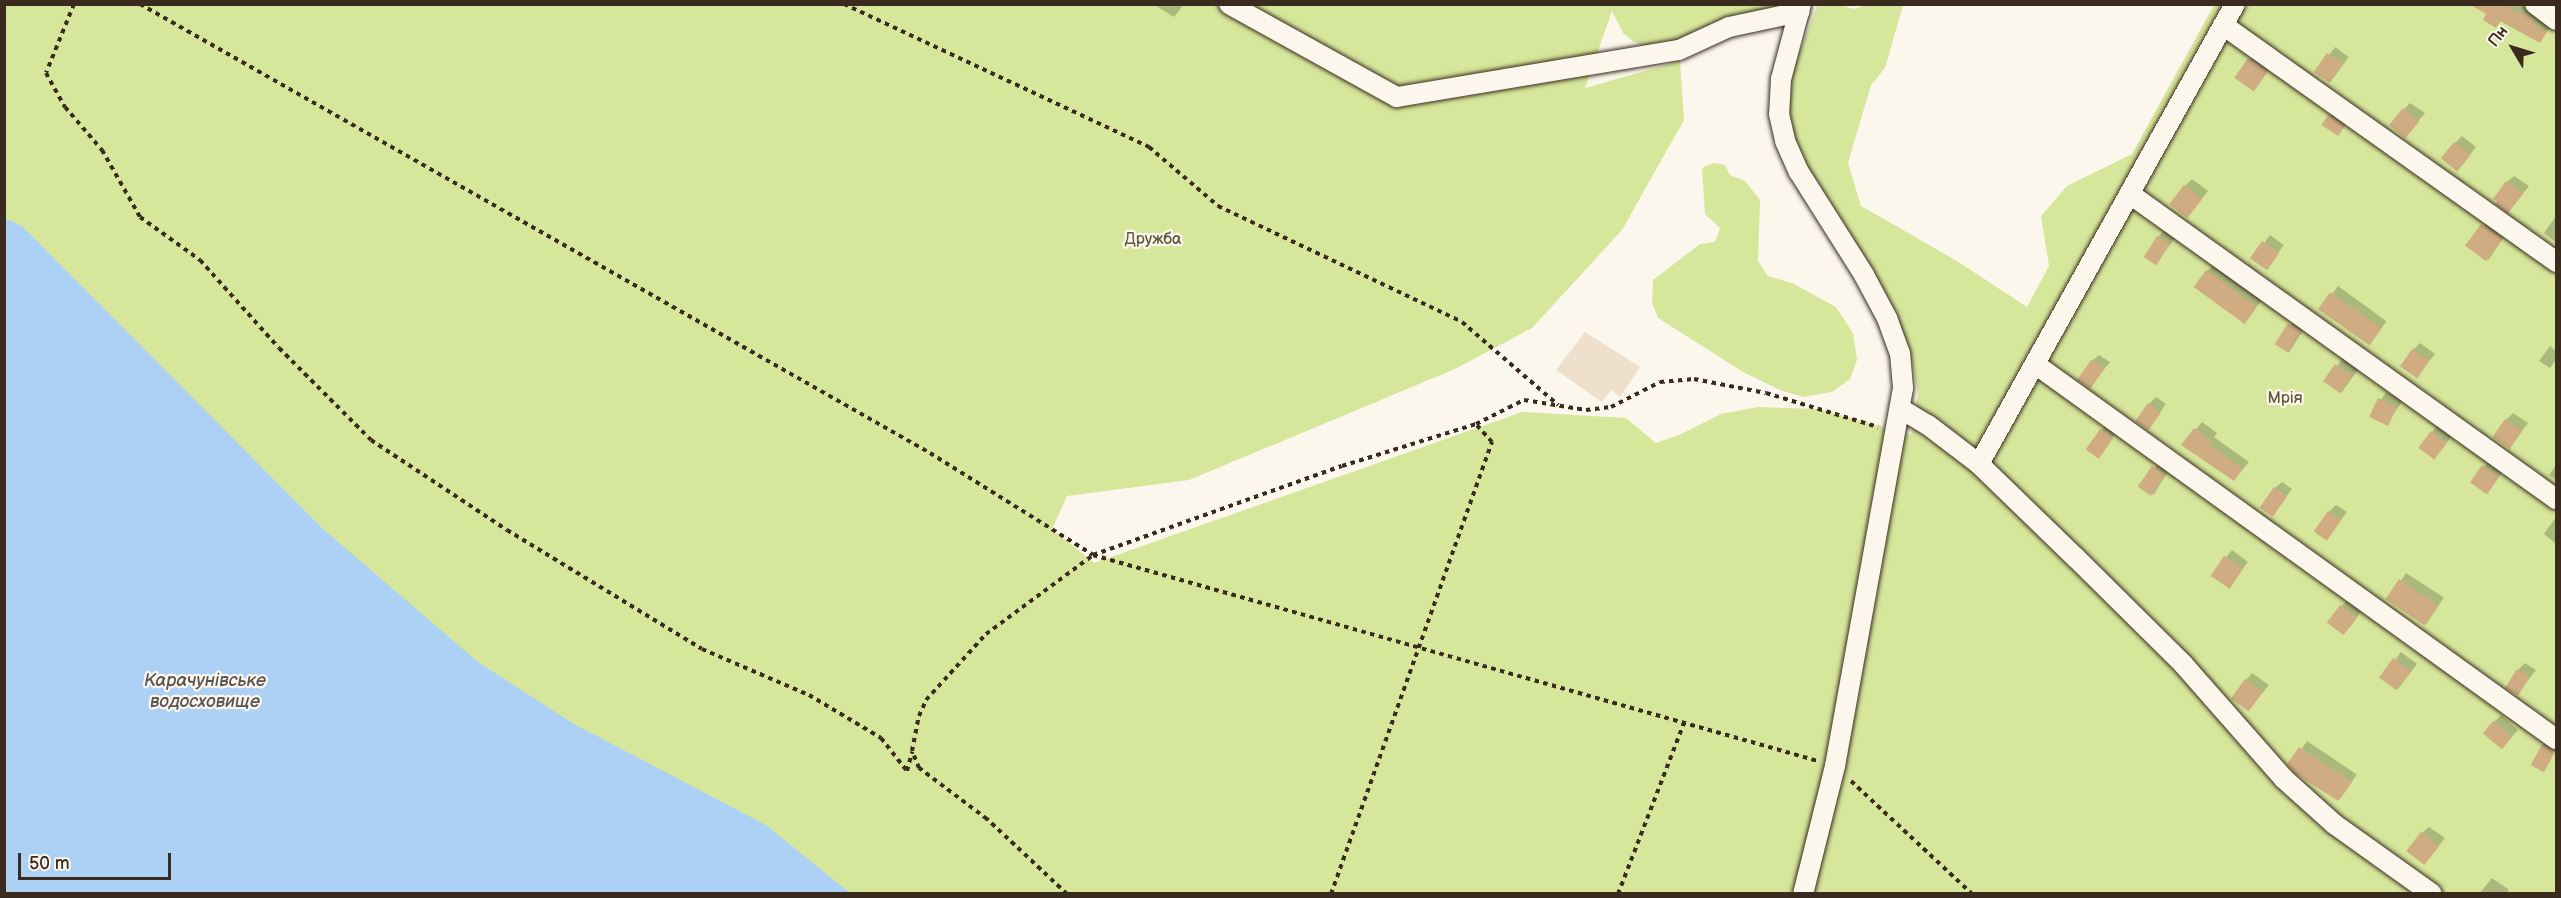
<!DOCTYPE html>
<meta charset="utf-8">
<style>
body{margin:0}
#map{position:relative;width:2561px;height:898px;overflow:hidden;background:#fbf7ec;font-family:"Balsamiq Sans",sans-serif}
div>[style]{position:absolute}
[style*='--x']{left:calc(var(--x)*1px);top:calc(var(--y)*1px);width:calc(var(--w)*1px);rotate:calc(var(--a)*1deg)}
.built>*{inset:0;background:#eee0cc}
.green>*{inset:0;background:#d6e79b}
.water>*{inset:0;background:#add0f5}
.shadow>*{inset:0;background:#0003;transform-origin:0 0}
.building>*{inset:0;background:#d0ac83;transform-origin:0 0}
.path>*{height:4px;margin-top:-2px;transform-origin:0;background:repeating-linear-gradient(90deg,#3b2a1e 0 4.5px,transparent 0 9px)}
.roads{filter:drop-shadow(0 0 2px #3b2a1e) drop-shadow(0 0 2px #3b2a1e)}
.minor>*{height:20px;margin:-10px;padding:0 10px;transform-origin:10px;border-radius:10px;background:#fbf7ec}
span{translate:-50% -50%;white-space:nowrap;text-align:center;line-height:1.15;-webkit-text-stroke:4.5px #fbf7ec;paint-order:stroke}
.park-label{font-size:16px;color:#62593d}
.water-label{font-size:18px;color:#585454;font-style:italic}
.frame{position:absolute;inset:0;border:6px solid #3b2a1e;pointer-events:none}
.north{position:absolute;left:2483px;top:18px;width:60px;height:60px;-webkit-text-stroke:4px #fbf7ec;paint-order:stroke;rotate:308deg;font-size:16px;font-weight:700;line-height:24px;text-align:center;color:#3b2a1e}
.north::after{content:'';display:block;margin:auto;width:21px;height:27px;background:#3b2a1e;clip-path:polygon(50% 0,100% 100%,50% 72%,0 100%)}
.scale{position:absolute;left:18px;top:853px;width:153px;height:27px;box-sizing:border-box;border:3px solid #3b2a1e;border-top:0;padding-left:8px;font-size:18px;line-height:21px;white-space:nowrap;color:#3b2a1e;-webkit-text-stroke:4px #fbf7ec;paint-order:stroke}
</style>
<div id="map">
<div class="built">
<div style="clip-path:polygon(1585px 332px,1640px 367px,1620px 397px,1611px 390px,1602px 402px,1556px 370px)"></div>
</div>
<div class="green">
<div style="clip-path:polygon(4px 5px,1791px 5px,1654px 50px,1634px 42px,1623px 33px,1612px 11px,1585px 88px,1680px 61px,1684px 120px,1622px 230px,1532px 328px,1455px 369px,1189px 480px,1067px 496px,1052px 529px,1094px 563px,1522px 412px,1626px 418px,1656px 443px,1681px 434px,1721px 414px,1758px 407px,1819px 409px,1911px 435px,1918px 393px,1910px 352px,1892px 309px,1820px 193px,1792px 141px,1786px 113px,1789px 81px,1817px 6px,1842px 5px,1853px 9px,1867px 5px,1903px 5px,1885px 68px,1871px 85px,1848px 163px,1861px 206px,1957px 261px,2027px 307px,2049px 266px,2041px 216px,2067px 186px,2132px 154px,2214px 5px,2556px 5px,2556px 893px,685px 893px,5px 356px)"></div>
<div style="clip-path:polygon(1714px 163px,1725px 165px,1730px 175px,1745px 181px,1760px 200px,1758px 261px,1768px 276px,1792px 283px,1836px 307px,1853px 333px,1857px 360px,1850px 379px,1832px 392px,1803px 397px,1780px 390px,1743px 372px,1658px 318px,1652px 303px,1653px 280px,1700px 244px,1715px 242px,1720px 228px,1705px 214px,1702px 168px)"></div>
</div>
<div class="water">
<div style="clip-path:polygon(4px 218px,22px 226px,323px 529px,478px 662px,574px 724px,766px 825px,850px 893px,5px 893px)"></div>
</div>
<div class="shadow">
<div style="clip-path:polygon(1153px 4px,1184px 4px,1174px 17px)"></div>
<div style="clip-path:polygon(2494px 4px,2520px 4px,2524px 7px,2527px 5px,2552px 25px,2540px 41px,2502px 20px,2496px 26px)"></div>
<div style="left:2335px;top:47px;width:17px;height:31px;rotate:36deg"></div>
<div style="clip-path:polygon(2256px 52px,2273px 64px,2260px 82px,2236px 77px)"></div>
<div style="clip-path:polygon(2410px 103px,2425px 113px,2406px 136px,2404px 109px)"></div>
<div style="clip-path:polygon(2332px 113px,2347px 123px,2340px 132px,2323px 125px)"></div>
<div style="clip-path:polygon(2462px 136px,2476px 147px,2458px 170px,2455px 143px)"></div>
<div style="clip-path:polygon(2514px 176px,2529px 186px,2508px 212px,2507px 182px)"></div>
<div style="clip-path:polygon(2192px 179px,2208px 191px,2188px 216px,2185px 186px)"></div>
<div style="clip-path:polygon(2556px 216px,2556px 242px,2544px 233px)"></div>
<div style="left:2489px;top:218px;width:23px;height:35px;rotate:34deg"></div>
<div style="clip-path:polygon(2165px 230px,2176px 237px,2156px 263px,2158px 237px)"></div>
<div style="left:2270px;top:235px;width:17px;height:30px;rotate:36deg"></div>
<div style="clip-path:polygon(2214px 264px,2263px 299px,2244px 322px,2207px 271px)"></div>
<div style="left:2338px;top:286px;width:60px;height:29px;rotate:36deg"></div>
<div style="left:2296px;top:317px;width:13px;height:34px;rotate:32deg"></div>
<div style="clip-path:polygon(2420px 343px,2435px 354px,2416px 377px,2413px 350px)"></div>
<div style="clip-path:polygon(2550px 346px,2556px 351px,2556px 360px,2550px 368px,2539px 361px)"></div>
<div style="clip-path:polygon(2099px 355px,2110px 362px,2090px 387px,2092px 361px)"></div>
<div style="left:2343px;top:358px;width:19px;height:29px;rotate:36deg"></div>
<div style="clip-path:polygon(2386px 392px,2403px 400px,2387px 424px,2371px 416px)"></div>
<div style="clip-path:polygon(2156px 397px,2166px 404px,2148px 429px,2149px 404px)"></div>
<div style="clip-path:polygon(2513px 413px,2528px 423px,2510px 447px,2506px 420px)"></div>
<div style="clip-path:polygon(2202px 422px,2217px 433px,2214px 437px,2249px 462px,2234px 479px,2183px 445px)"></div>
<div style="clip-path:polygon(2108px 423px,2118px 430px,2098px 457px,2101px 430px)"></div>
<div style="clip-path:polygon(2438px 425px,2453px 435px,2434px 458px,2432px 432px)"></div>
<div style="left:2490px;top:459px;width:18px;height:30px;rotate:38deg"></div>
<div style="left:2160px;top:460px;width:13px;height:33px;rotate:32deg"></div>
<div style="clip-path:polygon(2556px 465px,2556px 480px,2549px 475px)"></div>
<div style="clip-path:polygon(2282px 482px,2292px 489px,2272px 515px,2275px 488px)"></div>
<div style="clip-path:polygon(2336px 505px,2347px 512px,2327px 539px,2329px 512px)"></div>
<div style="clip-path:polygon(2556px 517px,2556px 544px,2544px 534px)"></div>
<div style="clip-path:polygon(2232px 550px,2248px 562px,2235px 579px,2212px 574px)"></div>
<div style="left:2406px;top:573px;width:45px;height:32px;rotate:33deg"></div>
<div style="clip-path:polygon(2348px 600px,2362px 610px,2351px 626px,2341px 606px)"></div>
<div style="left:2401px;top:652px;width:20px;height:31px;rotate:37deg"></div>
<div style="clip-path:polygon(2525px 663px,2536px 670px,2517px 694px,2518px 670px)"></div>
<div style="clip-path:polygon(2252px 673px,2269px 685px,2249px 709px,2246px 680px)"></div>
<div style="clip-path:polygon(2501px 715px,2518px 730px,2509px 740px,2494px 722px)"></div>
<div style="clip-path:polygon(2550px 738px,2556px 742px,2556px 750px,2540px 771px,2543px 745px)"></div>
<div style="left:2307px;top:741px;width:60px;height:29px;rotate:34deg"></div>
<div style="clip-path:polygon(2429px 827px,2445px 838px,2425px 863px,2422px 833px)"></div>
<div style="clip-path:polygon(2492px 878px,2509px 890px,2506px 894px,2479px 894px)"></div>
</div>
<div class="building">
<div style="clip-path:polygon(2469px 4px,2511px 4px,2509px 8px,2534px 19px,2532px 23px,2547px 32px,2540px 43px,2500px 21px,2496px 28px,2483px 20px,2486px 14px)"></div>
<div style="left:2327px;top:53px;width:19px;height:23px;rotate:35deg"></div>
<div style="left:2248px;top:58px;width:24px;height:24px;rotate:35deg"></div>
<div style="left:2403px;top:108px;width:21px;height:22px;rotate:39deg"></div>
<div style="left:2328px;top:115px;width:20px;height:12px;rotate:33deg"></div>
<div style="left:2454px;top:142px;width:21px;height:21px;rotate:39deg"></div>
<div style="clip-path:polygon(2506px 181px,2523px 194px,2508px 213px,2495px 204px,2497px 201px,2493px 199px)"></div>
<div style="left:2184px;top:185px;width:23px;height:24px;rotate:38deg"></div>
<div style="left:2481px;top:224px;width:26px;height:27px;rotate:36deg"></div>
<div style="left:2157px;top:236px;width:15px;height:25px;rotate:32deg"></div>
<div style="left:2262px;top:241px;width:21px;height:21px;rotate:35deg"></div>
<div style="left:2206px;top:270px;width:63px;height:21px;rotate:36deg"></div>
<div style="left:2330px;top:292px;width:63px;height:21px;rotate:35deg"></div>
<div style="left:2288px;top:323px;width:15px;height:25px;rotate:32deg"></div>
<div style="left:2412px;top:349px;width:21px;height:21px;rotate:35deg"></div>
<div style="left:2091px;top:360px;width:16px;height:24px;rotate:35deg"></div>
<div style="left:2335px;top:364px;width:21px;height:21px;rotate:35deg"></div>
<div style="left:2378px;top:398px;width:21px;height:21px;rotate:25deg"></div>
<div style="left:2148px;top:403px;width:16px;height:22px;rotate:35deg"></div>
<div style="left:2505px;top:419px;width:21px;height:22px;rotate:35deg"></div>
<div style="clip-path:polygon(2194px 428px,2211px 440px,2208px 444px,2243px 469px,2234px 481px,2181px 445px)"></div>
<div style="left:2100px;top:429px;width:16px;height:25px;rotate:35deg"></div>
<div style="left:2431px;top:431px;width:20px;height:21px;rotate:37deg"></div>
<div style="left:2482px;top:465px;width:21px;height:21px;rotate:35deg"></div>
<div style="left:2152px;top:466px;width:16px;height:25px;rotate:35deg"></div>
<div style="left:2274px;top:487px;width:16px;height:25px;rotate:35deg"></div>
<div style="left:2328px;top:511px;width:16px;height:25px;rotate:35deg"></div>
<div style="left:2224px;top:556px;width:23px;height:24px;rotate:34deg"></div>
<div style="left:2399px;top:579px;width:47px;height:24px;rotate:34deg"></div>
<div style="left:2340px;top:605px;width:21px;height:22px;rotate:37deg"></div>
<div style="left:2393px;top:658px;width:22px;height:24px;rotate:36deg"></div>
<div style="left:2517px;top:669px;width:15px;height:22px;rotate:32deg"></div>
<div style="left:2245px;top:679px;width:22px;height:24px;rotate:36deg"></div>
<div style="left:2493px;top:721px;width:25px;height:16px;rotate:40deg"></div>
<div style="left:2542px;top:744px;width:15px;height:24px;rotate:28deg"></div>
<div style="clip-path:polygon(2299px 747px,2352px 782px,2338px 801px,2295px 773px,2287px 764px)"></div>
<div style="left:2421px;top:832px;width:23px;height:24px;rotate:38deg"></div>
</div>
<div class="path">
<div style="--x:74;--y:4;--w:74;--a:112.1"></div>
<div style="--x:46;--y:73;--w:39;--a:61"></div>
<div style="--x:65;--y:107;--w:57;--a:49.3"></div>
<div style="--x:102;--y:150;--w:77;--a:60.4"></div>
<div style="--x:140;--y:217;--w:74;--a:35.6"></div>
<div style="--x:200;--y:260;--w:118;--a:48.1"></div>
<div style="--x:279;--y:348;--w:130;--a:45"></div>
<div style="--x:371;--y:440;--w:163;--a:33.5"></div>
<div style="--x:507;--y:530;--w:228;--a:31.4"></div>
<div style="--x:702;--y:649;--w:116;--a:23.3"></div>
<div style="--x:809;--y:695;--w:84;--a:30.8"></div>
<div style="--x:881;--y:738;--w:42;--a:51.8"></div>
<div style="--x:907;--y:771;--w:20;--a:-75"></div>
<div style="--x:140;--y:4;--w:909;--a:29.61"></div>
<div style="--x:930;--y:453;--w:192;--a:32"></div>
<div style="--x:1093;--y:555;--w:264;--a:-19.7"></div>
<div style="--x:1342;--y:466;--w:140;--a:-17.4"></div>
<div style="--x:1476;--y:424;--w:54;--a:-26.6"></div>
<div style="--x:1524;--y:400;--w:63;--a:9.2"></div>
<div style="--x:1586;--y:410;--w:25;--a:-7"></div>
<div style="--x:1611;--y:407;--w:55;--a:-27"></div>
<div style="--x:1660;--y:382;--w:34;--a:-5"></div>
<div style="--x:1694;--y:379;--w:73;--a:11"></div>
<div style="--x:1766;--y:393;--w:117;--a:16.9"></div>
<div style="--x:844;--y:4;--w:337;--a:25.1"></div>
<div style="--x:1149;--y:147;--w:91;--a:40.5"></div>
<div style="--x:1218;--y:206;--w:270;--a:25.4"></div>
<div style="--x:1462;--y:322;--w:127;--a:40.8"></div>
<div style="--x:1851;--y:781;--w:166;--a:43"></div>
<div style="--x:1067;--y:894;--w:110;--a:-136.8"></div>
<div style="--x:987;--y:819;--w:85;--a:-143.1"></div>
<div style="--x:919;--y:768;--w:18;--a:-112"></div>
<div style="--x:912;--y:751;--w:36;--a:-79"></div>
<div style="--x:919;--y:716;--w:17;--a:-66"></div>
<div style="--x:926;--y:700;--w:89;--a:-47.7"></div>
<div style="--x:986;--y:634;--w:133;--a:-36.4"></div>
<div style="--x:1093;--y:555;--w:754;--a:15.86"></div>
<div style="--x:1331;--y:894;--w:480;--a:-70.4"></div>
<div style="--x:1492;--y:442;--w:24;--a:-132"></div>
<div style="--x:1618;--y:894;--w:183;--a:-68.9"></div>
</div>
<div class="roads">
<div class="minor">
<div style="--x:1229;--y:4;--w:192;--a:29"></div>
<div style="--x:1397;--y:97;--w:286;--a:-9.5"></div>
<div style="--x:1679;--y:50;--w:55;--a:-24.7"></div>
<div style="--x:1729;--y:27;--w:72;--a:-12.1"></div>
<div style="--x:1801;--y:4;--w:78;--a:104.9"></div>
<div style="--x:1781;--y:79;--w:35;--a:93"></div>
<div style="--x:1779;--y:114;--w:28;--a:77"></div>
<div style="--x:1785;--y:141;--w:34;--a:66"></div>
<div style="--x:1799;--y:172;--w:122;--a:57.7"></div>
<div style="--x:1864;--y:275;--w:49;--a:61.9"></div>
<div style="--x:1887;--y:318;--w:37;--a:70"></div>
<div style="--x:1900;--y:353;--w:35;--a:85"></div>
<div style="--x:1903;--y:388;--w:384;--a:100.2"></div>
<div style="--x:1835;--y:766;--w:132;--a:104"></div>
<div style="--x:2535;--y:4;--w:26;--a:37"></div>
<div style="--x:2223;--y:25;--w:409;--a:35.4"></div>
<div style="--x:2130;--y:194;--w:524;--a:35.6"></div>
<div style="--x:2035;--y:364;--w:642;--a:35.75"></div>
<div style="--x:1901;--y:409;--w:31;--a:31"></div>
<div style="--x:1928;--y:425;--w:64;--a:37.4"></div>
<div style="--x:1979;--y:464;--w:135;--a:44.1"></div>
<div style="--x:2076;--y:558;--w:151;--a:44.7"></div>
<div style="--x:2183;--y:664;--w:152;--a:48.7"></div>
<div style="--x:2283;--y:778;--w:69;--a:42"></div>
<div style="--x:2334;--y:824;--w:120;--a:35.5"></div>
<div style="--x:1979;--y:464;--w:526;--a:-60.9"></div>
</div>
</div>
<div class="park-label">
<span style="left:1153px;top:240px">Дружба</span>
<span style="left:2285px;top:399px">Мрія</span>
</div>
<div class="water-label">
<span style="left:205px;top:692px">Карачунівське<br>водосховище</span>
</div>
<div class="frame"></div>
<div class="north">Пн</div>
<div class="scale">50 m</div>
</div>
